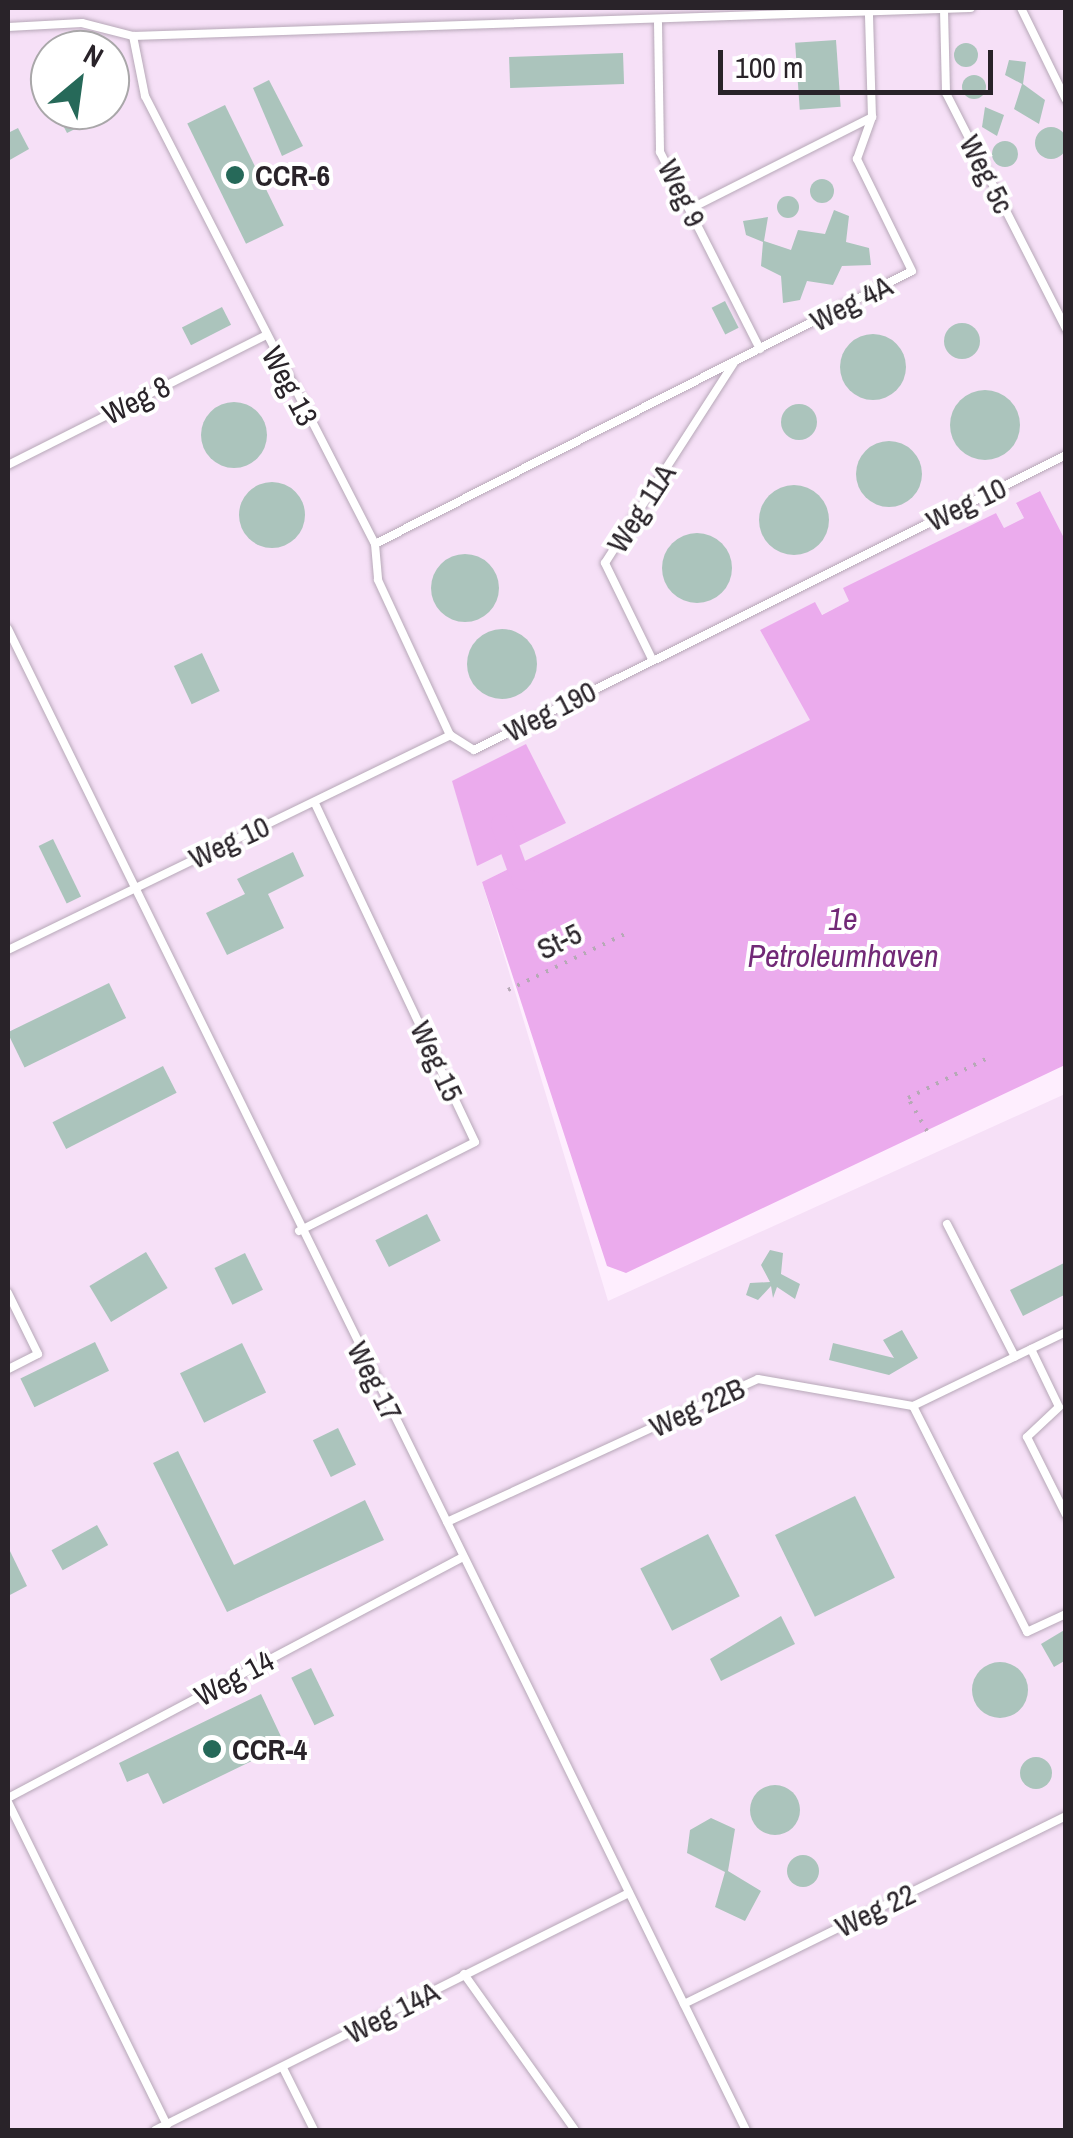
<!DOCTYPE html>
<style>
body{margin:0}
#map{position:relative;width:1073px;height:2138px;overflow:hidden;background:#feeefe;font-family:"Archivo Narrow",sans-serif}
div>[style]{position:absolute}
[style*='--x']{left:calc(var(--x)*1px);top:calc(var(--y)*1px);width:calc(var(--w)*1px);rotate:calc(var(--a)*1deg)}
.built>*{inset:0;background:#f6e0f7}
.water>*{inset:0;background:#ebabed}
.canal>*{height:20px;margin:-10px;padding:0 10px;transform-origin:10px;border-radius:10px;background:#ebabed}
.building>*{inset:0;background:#abc4bc;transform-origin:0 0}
.round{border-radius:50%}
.path>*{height:4px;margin-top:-2px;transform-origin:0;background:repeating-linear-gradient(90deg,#b6a9b6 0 2.5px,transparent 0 10.5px)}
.roads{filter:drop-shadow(0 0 2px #b7a8b8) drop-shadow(0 0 2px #b7a8b8)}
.service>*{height:8px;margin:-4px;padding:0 4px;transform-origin:4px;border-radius:4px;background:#fff}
.dots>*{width:28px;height:28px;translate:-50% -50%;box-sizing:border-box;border:5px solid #fff;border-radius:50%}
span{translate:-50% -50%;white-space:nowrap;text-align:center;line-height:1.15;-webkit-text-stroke:8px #fff;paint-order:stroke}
.street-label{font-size:30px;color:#292329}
.poi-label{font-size:30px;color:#292329;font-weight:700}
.left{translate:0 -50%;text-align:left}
.water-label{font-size:32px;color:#722977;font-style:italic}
.frame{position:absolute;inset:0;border:10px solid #292329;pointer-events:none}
.north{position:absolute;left:30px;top:30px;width:100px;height:100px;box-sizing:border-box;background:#fff;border:2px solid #a9a7a9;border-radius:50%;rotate:29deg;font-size:28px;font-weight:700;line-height:40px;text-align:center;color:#292329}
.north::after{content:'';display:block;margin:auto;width:35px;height:45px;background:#266959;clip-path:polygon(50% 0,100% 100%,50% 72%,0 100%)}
.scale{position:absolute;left:718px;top:50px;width:275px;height:45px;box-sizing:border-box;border:5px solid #292329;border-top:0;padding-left:12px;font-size:30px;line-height:35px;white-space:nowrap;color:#292329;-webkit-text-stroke:8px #fff;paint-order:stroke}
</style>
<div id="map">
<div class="built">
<div style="clip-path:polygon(evenodd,8px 8px,1065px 8px,1065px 542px,1039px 491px,1016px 504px,1024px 518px,1004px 528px,996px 513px,844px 589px,850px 601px,821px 615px,815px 603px,760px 630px,811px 720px,482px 882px,608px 1301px,1065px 1094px,1065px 2130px,8px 2130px,8px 8px,50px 50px,110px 50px,110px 110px,50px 110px,50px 50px)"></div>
</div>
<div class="water">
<div style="clip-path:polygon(1040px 491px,1066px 542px,1065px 1065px,626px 1273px,607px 1266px,482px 882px,810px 720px,760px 630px,815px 602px,822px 615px,849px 601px,843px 588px,996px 513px,1004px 528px,1024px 518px,1016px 503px)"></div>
<div style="clip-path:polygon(526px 744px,566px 823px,477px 866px,452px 781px)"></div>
</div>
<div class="canal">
<div style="--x:501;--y:824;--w:59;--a:70"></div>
<div style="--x:521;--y:879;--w:12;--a:9"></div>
</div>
<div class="building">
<div style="left:836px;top:40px;width:67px;height:41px;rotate:86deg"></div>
<div class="round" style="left:954px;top:43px;width:24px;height:24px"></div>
<div style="left:623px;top:53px;width:31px;height:114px;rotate:88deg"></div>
<div style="clip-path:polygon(1009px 60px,1026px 62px,1023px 84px,1045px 100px,1039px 124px,1014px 109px,1022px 84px,1005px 75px)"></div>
<div class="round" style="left:962px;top:75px;width:24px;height:24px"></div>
<div style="clip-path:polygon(269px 80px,303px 146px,282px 156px,253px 88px)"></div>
<div style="left:225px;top:105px;width:134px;height:42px;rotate:64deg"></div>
<div style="clip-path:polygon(985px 107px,1004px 115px,997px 136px,982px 127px)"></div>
<div style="clip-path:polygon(55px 110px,81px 110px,87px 123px,67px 133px)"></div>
<div class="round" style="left:1035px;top:127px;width:32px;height:32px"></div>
<div style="clip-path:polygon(18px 128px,29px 149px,8px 161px,8px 133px)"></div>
<div class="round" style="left:992px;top:141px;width:26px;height:26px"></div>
<div class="round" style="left:810px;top:179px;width:24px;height:24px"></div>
<div class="round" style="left:777px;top:196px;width:22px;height:22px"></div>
<div style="clip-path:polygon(834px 210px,849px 216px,846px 242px,869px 248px,871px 265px,842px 266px,833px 285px,807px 281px,800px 300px,783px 303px,781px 276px,761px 266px,763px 242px,746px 235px,743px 221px,768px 217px,764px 241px,791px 250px,798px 230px,825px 234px)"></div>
<div style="left:725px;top:301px;width:30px;height:15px;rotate:63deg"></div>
<div style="left:222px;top:307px;width:20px;height:45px;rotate:63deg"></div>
<div class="round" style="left:944px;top:323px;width:36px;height:36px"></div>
<div class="round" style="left:840px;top:334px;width:66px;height:66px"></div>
<div class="round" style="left:950px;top:390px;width:70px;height:70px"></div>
<div class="round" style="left:201px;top:402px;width:66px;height:66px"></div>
<div class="round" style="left:781px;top:404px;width:36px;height:36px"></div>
<div class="round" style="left:856px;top:441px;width:66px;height:66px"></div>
<div class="round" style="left:239px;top:482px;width:66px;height:66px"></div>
<div class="round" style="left:759px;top:485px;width:70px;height:70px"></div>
<div class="round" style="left:662px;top:533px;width:70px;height:70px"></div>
<div class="round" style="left:431px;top:554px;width:68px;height:68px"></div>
<div class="round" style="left:467px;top:629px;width:70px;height:70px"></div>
<div style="left:202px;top:653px;width:42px;height:31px;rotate:65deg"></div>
<div style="left:53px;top:839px;width:64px;height:16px;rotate:64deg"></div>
<div style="clip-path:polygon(293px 852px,304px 876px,268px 894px,284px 928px,227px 955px,206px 913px,245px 894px,237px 879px)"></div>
<div style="left:109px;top:983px;width:39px;height:113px;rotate:64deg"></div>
<div style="left:163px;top:1066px;width:30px;height:124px;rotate:63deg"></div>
<div style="left:427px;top:1214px;width:30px;height:58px;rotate:63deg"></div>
<div style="clip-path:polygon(770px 1250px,783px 1253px,781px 1274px,800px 1284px,795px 1299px,777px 1287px,773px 1298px,771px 1286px,758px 1300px,746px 1295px,750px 1283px,770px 1282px,761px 1265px)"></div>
<div style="left:146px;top:1252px;width:42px;height:66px;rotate:59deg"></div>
<div style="left:245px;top:1253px;width:41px;height:34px;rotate:64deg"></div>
<div style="clip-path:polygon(1066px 1262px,1066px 1294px,1023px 1316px,1010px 1290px)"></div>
<div style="clip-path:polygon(902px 1330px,918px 1358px,889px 1375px,829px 1360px,833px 1343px,894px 1358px,883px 1340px)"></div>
<div style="left:95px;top:1342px;width:32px;height:83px;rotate:64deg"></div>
<div style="left:242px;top:1343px;width:55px;height:69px;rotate:64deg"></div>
<div style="left:338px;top:1428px;width:41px;height:28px;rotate:64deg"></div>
<div style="clip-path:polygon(178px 1451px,234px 1565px,365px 1500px,384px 1540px,227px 1612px,153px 1463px)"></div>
<div style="left:855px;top:1496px;width:91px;height:89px;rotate:64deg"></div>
<div style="left:97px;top:1525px;width:23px;height:52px;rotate:61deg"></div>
<div style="left:708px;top:1534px;width:70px;height:76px;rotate:63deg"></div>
<div style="clip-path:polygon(8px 1547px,27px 1586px,8px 1596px)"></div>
<div style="clip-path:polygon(781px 1616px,795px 1644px,721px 1681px,710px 1659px)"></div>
<div style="clip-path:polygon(1066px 1629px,1066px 1660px,1054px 1667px,1041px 1644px)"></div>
<div class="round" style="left:972px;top:1662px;width:56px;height:56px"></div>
<div style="left:311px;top:1668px;width:53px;height:22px;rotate:64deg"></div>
<div style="clip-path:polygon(261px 1694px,285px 1745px,163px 1804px,148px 1773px,127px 1782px,119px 1763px)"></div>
<div class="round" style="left:1020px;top:1757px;width:32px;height:32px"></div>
<div class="round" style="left:750px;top:1785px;width:50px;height:50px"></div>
<div style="clip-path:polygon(711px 1818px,735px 1829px,728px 1871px,761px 1891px,745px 1921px,715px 1907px,725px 1872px,687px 1853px,690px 1830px)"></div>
<div class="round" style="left:787px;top:1855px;width:32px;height:32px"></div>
</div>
<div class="path">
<div style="--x:508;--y:990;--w:134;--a:-25.6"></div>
<div style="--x:927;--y:1131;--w:38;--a:-120"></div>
<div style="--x:908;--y:1098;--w:94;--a:-26.6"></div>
</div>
<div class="roads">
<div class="service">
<div style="--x:1021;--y:8;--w:102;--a:63.9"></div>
<div style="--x:944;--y:10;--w:83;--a:88.6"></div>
<div style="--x:946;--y:93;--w:265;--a:63"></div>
<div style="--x:658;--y:23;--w:129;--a:89.1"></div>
<div style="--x:660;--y:152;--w:221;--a:63.1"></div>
<div style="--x:8;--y:27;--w:74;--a:-3.1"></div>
<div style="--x:82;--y:23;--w:53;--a:14.3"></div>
<div style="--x:133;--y:36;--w:838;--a:-1.91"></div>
<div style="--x:133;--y:36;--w:61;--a:78.7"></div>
<div style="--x:145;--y:96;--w:504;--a:62.82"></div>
<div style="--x:375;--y:544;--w:36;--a:85"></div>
<div style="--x:378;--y:580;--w:171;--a:65.1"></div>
<div style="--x:690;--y:209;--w:204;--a:-26.8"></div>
<div style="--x:8;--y:465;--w:287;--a:-26.7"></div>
<div style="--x:375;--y:544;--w:602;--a:-26.95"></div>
<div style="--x:912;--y:271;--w:125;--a:-116.2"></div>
<div style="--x:857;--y:159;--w:45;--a:-70.3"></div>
<div style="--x:872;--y:117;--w:103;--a:-91.7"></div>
<div style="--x:8;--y:629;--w:1673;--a:63.82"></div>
<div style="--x:652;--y:659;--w:107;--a:-116.1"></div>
<div style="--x:605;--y:563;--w:238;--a:-57.2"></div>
<div style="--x:450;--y:735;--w:28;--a:32"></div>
<div style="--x:474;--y:750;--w:661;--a:-26.49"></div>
<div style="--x:8;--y:950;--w:492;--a:-25.9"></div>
<div style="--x:947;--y:1224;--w:149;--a:62.9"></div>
<div style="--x:299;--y:1231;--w:197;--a:-26.8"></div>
<div style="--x:475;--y:1142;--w:376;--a:-115.3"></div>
<div style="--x:8;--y:1293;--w:68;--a:63.8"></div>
<div style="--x:38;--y:1354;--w:34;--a:153"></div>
<div style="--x:1031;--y:1349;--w:64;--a:64.2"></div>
<div style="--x:1059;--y:1407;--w:44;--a:136.8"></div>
<div style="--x:1027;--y:1437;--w:87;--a:63.4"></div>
<div style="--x:913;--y:1406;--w:253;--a:63.2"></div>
<div style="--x:1027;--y:1632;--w:43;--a:-24.8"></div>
<div style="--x:447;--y:1522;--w:342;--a:-24.7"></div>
<div style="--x:758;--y:1379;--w:157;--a:9.9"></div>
<div style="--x:913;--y:1406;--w:170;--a:-25.8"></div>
<div style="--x:8;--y:1798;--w:513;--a:-27.91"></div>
<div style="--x:8;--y:1802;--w:360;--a:63.8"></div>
<div style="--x:464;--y:1974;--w:191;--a:54.6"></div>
<div style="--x:684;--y:2004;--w:426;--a:-26.2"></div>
<div style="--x:283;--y:2068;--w:69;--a:63.4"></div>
<div style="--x:155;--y:2130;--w:530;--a:-26.57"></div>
</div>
</div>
<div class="dots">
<div style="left:235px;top:175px;background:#266959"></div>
<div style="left:212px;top:1749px;background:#266959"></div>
</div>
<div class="street-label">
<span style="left:987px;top:174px;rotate:63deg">Weg 5c</span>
<span style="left:682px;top:193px;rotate:64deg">Weg 9</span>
<span style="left:851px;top:303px;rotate:-27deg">Weg 4A</span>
<span style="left:290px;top:386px;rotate:62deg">Weg 13</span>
<span style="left:136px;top:400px;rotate:-27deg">Weg 8</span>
<span style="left:966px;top:504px;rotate:-26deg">Weg 10</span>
<span style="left:641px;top:508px;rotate:-57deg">Weg 11A</span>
<span style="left:550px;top:711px;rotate:-27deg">Weg 190</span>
<span style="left:229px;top:842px;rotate:-25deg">Weg 10</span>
<span style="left:559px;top:941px;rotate:-26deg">St-5</span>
<span style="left:437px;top:1061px;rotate:65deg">Weg 15</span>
<span style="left:375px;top:1381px;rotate:63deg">Weg 17</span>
<span style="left:697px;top:1407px;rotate:-25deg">Weg 22B</span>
<span style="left:234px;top:1678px;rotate:-28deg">Weg 14</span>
<span style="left:875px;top:1910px;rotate:-26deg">Weg 22</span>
<span style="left:392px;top:2012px;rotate:-27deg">Weg 14A</span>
</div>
<div class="poi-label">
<span class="left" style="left:255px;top:175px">CCR-6</span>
<span class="left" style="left:232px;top:1749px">CCR-4</span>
</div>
<div class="water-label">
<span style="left:843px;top:938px">1e<br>Petroleumhaven</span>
</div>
<div class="frame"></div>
<div class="north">N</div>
<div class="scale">100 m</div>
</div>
